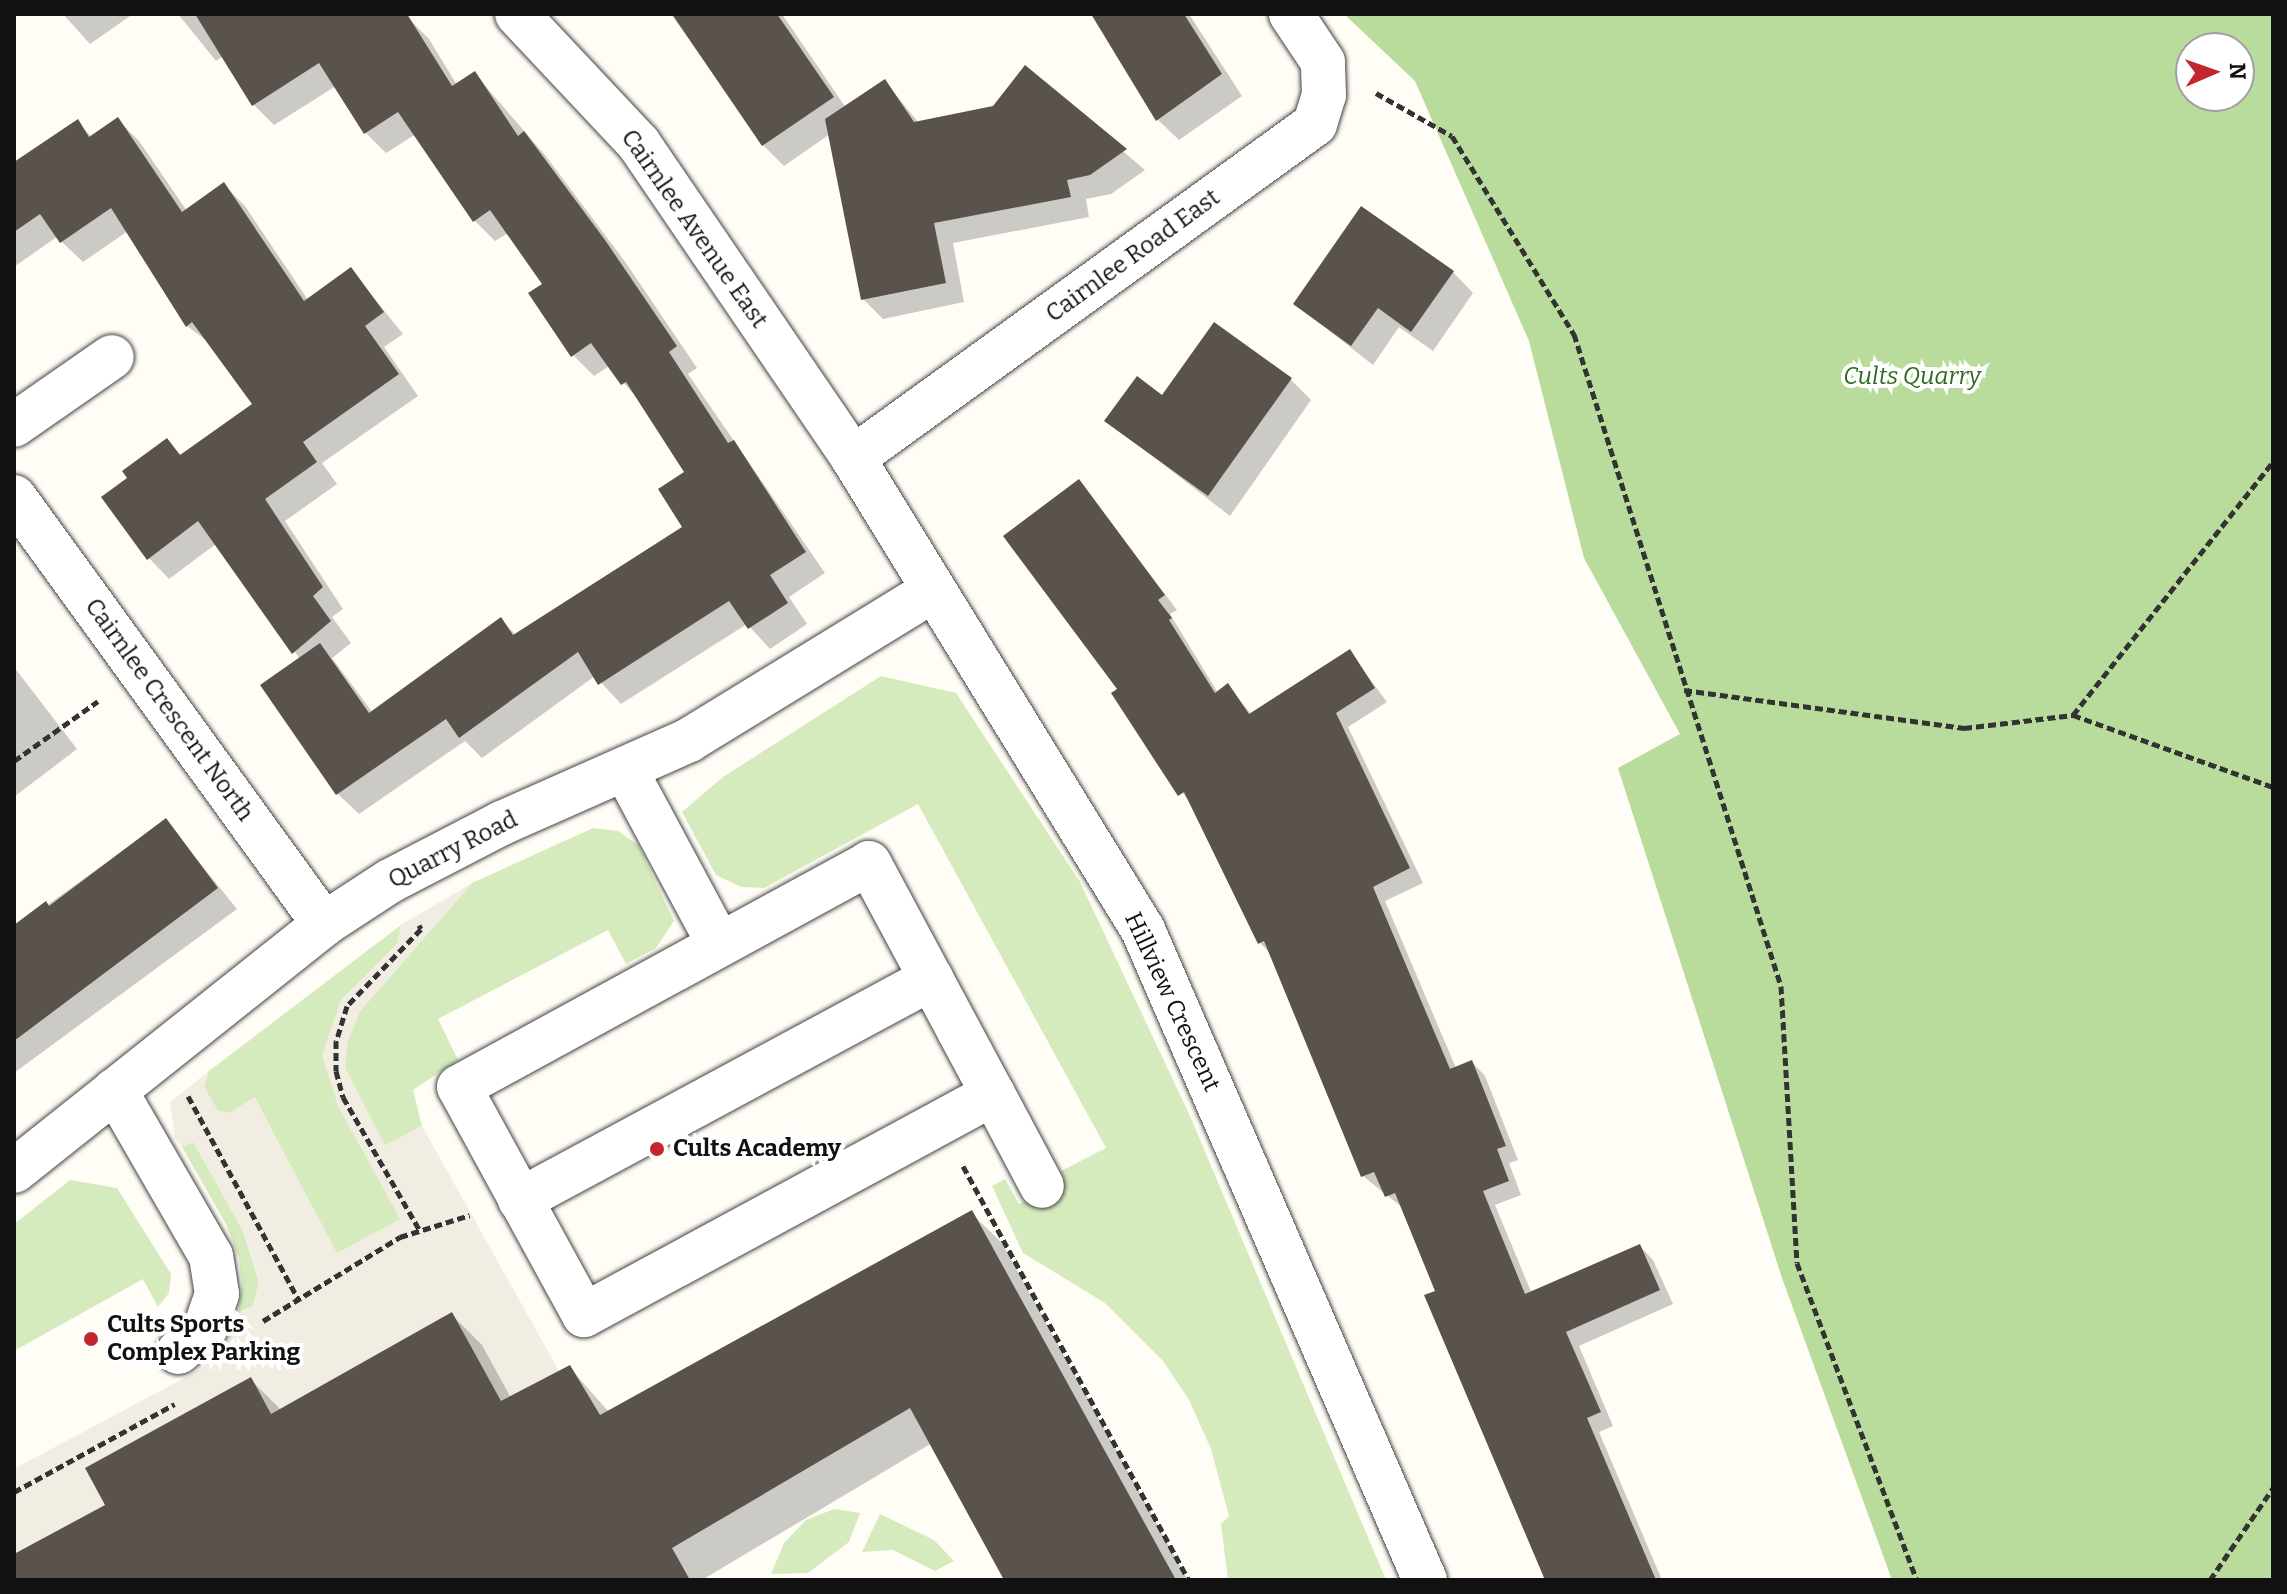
<!DOCTYPE html>
<style>
body{margin:0}
#map{position:relative;width:2287px;height:1594px;overflow:hidden;background:#fffdf5;font-family:Bitter,serif}
div>[style]{position:absolute}
[style*='--x']{left:calc(var(--x)*1px);top:calc(var(--y)*1px);width:calc(var(--w)*1px);rotate:calc(var(--a)*1deg)}
.green>*{inset:0;background:#d5ebbd}
.forest>*{inset:0;background:#b9dc9c}
.plaza>*{inset:0;background:#f1ede2}
.shadow>*{inset:0;background:#0003}
.building>*{inset:0;background:#5a524d}
.path>*{height:5px;margin-top:-2.5px;transform-origin:0;background:repeating-linear-gradient(90deg,#333 0 8px,transparent 0 12px)}
.roads{filter:drop-shadow(0 0 2px #444) drop-shadow(0 0 2px #444)}
.minor>*{height:44px;margin:-22px;padding:0 22px;transform-origin:22px;border-radius:22px;background:#fff}
.dots>*{width:22px;height:22px;translate:-50% -50%;box-sizing:border-box;border:4px solid #fff;border-radius:50%}
span{translate:-50% -50%;white-space:nowrap;text-align:center;line-height:1.15;-webkit-text-stroke:8px #fff;paint-order:stroke}
.street-label{font-size:24px;color:#111}
.park-label{font-size:24px;color:#2f6b1f;font-style:italic}
.poi-label{font-size:24px;color:#111;font-weight:700}
.left{translate:0 -50%;text-align:left}
.frame{position:absolute;inset:0;border:16px solid #111;pointer-events:none}
.north{position:absolute;left:2175px;top:32px;width:80px;height:80px;box-sizing:border-box;background:#fff;border:2px solid #a0a0a0;border-radius:50%;rotate:88deg;font-size:22px;font-weight:700;line-height:32px;text-align:center;color:#111}
.north::after{content:'';display:block;margin:auto;width:28px;height:36px;background:#c4262e;clip-path:polygon(50% 0,100% 100%,50% 72%,0 100%)}
</style>
<div id="map">
<div class="green">
<div style="clip-path:polygon(881px 676px,956px 693px,1080px 882px,1190px 1116px,1386px 1580px,1228px 1580px,1221px 1524px,1229px 1516px,1211px 1449px,1189px 1400px,1163px 1361px,1105px 1303px,1023px 1253px,992px 1186px,1005px 1179px,1019px 1204px,1064px 1180px,1061px 1171px,1106px 1148px,918px 804px,764px 888px,741px 887px,716px 875px,682px 812px,723px 777px)"></div>
<div style="clip-path:polygon(593px 828px,618px 831px,638px 845px,674px 921px,656px 948px,626px 964px,608px 930px,438px 1019px,458px 1060px,413px 1090px,422px 1126px,385px 1146px,345px 1068px,347px 1043px,360px 1011px,472px 883px)"></div>
<div style="clip-path:polygon(401px 925px,398px 944px,341px 1000px,337px 1104px,401px 1219px,337px 1254px,255px 1098px,230px 1113px,218px 1111px,204px 1087px,209px 1071px)"></div>
<div style="clip-path:polygon(193px 1141px,243px 1231px,259px 1282px,253px 1306px,238px 1313px,242px 1288px,239px 1258px,226px 1224px,182px 1147px)"></div>
<div style="clip-path:polygon(70px 1180px,117px 1188px,171px 1274px,169px 1293px,158px 1307px,143px 1279px,14px 1351px,14px 1224px)"></div>
<div style="clip-path:polygon(834px 1509px,860px 1513px,849px 1542px,808px 1573px,771px 1574px,784px 1543px,806px 1520px)"></div>
<div style="clip-path:polygon(880px 1514px,934px 1540px,954px 1561px,935px 1571px,893px 1550px,862px 1552px)"></div>
</div>
<div class="forest">
<div style="clip-path:polygon(evenodd,1344px 14px,2273px 14px,2273px 1580px,1892px 1580px,1782px 1278px,1618px 768px,1680px 734px,1584px 558px,1529px 341px,1415px 81px,1344px 14px,2191px 48px,2239px 48px,2239px 96px,2191px 96px,2191px 48px)"></div>
</div>
<div class="plaza">
<div style="clip-path:polygon(472px 883px,360px 1011px,347px 1043px,345px 1068px,385px 1146px,422px 1126px,559px 1371px,501px 1401px,452px 1312px,271px 1414px,251px 1377px,105px 1505px,14px 1554px,14px 1469px,203px 1368px,223px 1346px,238px 1313px,253px 1306px,259px 1282px,243px 1231px,194px 1142px,182px 1147px,175px 1138px,170px 1102px,209px 1071px,204px 1087px,218px 1111px,230px 1113px,254px 1097px,337px 1253px,400px 1219px,337px 1103px,322px 1055px,341px 1000px,397px 944px,401px 925px)"></div>
</div>
<div class="shadow">
<div style="clip-path:polygon(63px 14px,133px 14px,90px 44px)"></div>
<div style="clip-path:polygon(178px 14px,408px 18px,429px 39px,457px 85px,475px 74px,545px 155px,626px 263px,697px 368px,688px 374px,825px 573px,789px 597px,807px 624px,770px 649px,747px 624px,621px 704px,595px 676px,482px 758px,465px 741px,359px 814px,338px 794px,300px 659px,216px 544px,169px 579px,149px 558px,130px 479px,167px 441px,182px 456px,255px 405px,211px 344px,187px 326px,128px 231px,83px 262px,63px 243px,119px 201px,63px 243px,58px 236px,14px 267px,14px 165px,77px 122px,92px 137px,118px 120px,139px 141px,187px 211px,224px 185px,245px 206px,308px 300px,351px 270px,403px 334px,384px 347px,418px 396px,322px 463px,337px 484px,285px 521px,343px 609px,332px 617px,351px 643px,332px 658px,373px 713px,501px 620px,516px 635px,685px 528px,687px 472px,643px 405px,609px 366px,594px 376px,573px 355px,544px 284px,508px 233px,495px 241px,475px 221px,416px 134px,386px 153px,365px 132px,336px 86px,274px 125px,253px 104px,223px 56px,216px 61px)"></div>
<div style="clip-path:polygon(671px 14px,782px 14px,846px 108px,885px 82px,919px 123px,994px 108px,1025px 68px,1145px 170px,1111px 194px,1086px 199px,1089px 217px,953px 243px,964px 302px,883px 319px,863px 299px,830px 134px,784px 166px,763px 145px)"></div>
<div style="clip-path:polygon(1133px 14px,1189px 14px,1242px 96px,1179px 140px,1158px 120px,1106px 34px)"></div>
<div style="clip-path:polygon(1453px 272px,1473px 293px,1433px 351px,1399px 327px,1373px 365px,1295px 304px)"></div>
<div style="clip-path:polygon(1290px 379px,1311px 400px,1230px 516px,1107px 421px,1163px 398px)"></div>
<div style="clip-path:polygon(1079px 482px,1177px 610px,1170px 614px,1218px 693px,1228px 686px,1252px 715px,1349px 651px,1387px 702px,1348px 727px,1423px 883px,1385px 901px,1456px 1068px,1472px 1062px,1485px 1076px,1518px 1160px,1509px 1163px,1521px 1195px,1495px 1205px,1532px 1294px,1640px 1246px,1653px 1260px,1673px 1304px,1579px 1346px,1613px 1426px,1599px 1432px,1662px 1580px,1545px 1580px,1427px 1296px,1438px 1292px,1404px 1209px,1363px 1176px,1271px 954px,1260px 943px,1194px 809px,1114px 693px,1120px 689px)"></div>
<div style="clip-path:polygon(14px 667px,77px 749px,14px 797px)"></div>
<div style="clip-path:polygon(165px 820px,237px 909px,14px 1073px,14px 929px)"></div>
<div style="clip-path:polygon(971px 1213px,1002px 1243px,1188px 1580px,1006px 1580px,932px 1443px,702px 1580px,14px 1580px,14px 1556px,108px 1505px,251px 1380px,282px 1411px,452px 1315px,482px 1345px,511px 1398px,570px 1368px,609px 1412px)"></div>
</div>
<div class="building">
<div style="clip-path:polygon(195px 14px,407px 14px,452px 86px,475px 71px,518px 136px,524px 131px,605px 240px,677px 346px,669px 352px,728px 443px,734px 440px,806px 552px,770px 575px,788px 603px,748px 629px,729px 601px,598px 685px,578px 652px,459px 738px,446px 719px,336px 795px,260px 685px,320px 643px,369px 713px,501px 617px,513px 635px,682px 527px,658px 489px,684px 472px,626px 382px,621px 385px,591px 343px,571px 357px,528px 293px,542px 284px,490px 210px,473px 222px,398px 112px,364px 134px,319px 63px,252px 106px)"></div>
<div style="clip-path:polygon(672px 14px,777px 14px,834px 97px,762px 146px)"></div>
<div style="clip-path:polygon(1091px 14px,1184px 14px,1222px 74px,1156px 121px)"></div>
<div style="clip-path:polygon(1025px 65px,1127px 149px,1090px 175px,1067px 180px,1071px 197px,934px 223px,946px 283px,861px 300px,825px 119px,885px 79px,914px 122px,993px 106px)"></div>
<div style="clip-path:polygon(118px 117px,182px 212px,224px 182px,304px 301px,351px 267px,384px 312px,365px 326px,399px 374px,303px 442px,317px 462px,265px 499px,323px 587px,313px 596px,331px 621px,292px 654px,198px 521px,147px 560px,101px 497px,127px 478px,122px 471px,167px 438px,180px 455px,252px 404px,192px 322px,186px 327px,111px 208px,60px 243px,40px 214px,14px 232px,14px 162px,78px 119px,89px 137px)"></div>
<div style="clip-path:polygon(1361px 206px,1454px 271px,1411px 332px,1378px 308px,1351px 346px,1293px 304px)"></div>
<div style="clip-path:polygon(1214px 322px,1292px 378px,1208px 496px,1104px 421px,1137px 376px,1162px 395px)"></div>
<div style="clip-path:polygon(1079px 479px,1165px 595px,1158px 600px,1172px 618px,1169px 620px,1215px 693px,1228px 683px,1249px 714px,1350px 649px,1375px 688px,1336px 713px,1410px 868px,1373px 887px,1450px 1069px,1472px 1060px,1506px 1146px,1497px 1149px,1509px 1181px,1483px 1191px,1525px 1294px,1640px 1244px,1660px 1290px,1566px 1332px,1601px 1412px,1587px 1418px,1656px 1580px,1545px 1580px,1424px 1295px,1435px 1291px,1395px 1193px,1385px 1197px,1374px 1172px,1361px 1177px,1264px 941px,1258px 944px,1184px 792px,1178px 796px,1111px 693px,1117px 689px,1003px 536px)"></div>
<div style="clip-path:polygon(166px 818px,218px 888px,14px 1041px,14px 925px,46px 901px,49px 906px)"></div>
<div style="clip-path:polygon(972px 1210px,1176px 1580px,1004px 1580px,910px 1408px,672px 1548px,690px 1580px,14px 1580px,14px 1554px,105px 1505px,85px 1468px,251px 1377px,271px 1414px,452px 1312px,501px 1401px,570px 1365px,600px 1415px)"></div>
</div>
<div class="path">
<div style="--x:1376;--y:93;--w:87;--a:29.5"></div>
<div style="--x:1452;--y:136;--w:233;--a:58.4"></div>
<div style="--x:1574;--y:334;--w:684;--a:72.39"></div>
<div style="--x:1781;--y:986;--w:277;--a:86.7"></div>
<div style="--x:1797;--y:1263;--w:339;--a:69.3"></div>
<div style="--x:1684;--y:690;--w:283;--a:7.7"></div>
<div style="--x:1964;--y:728;--w:110;--a:-6.8"></div>
<div style="--x:2073;--y:715;--w:323;--a:-51.7"></div>
<div style="--x:2073;--y:715;--w:213;--a:19.8"></div>
<div style="--x:14;--y:761;--w:103;--a:-35.5"></div>
<div style="--x:419;--y:925;--w:4;--a:63"></div>
<div style="--x:421;--y:929;--w:107;--a:133.9"></div>
<div style="--x:347;--y:1006;--w:37;--a:107"></div>
<div style="--x:336;--y:1041;--w:30;--a:90"></div>
<div style="--x:336;--y:1071;--w:27;--a:75"></div>
<div style="--x:343;--y:1097;--w:155;--a:60.1"></div>
<div style="--x:188;--y:1096;--w:231;--a:61.5"></div>
<div style="--x:963;--y:1166;--w:472;--a:61.4"></div>
<div style="--x:263;--y:1321;--w:161;--a:-31.5"></div>
<div style="--x:400;--y:1237;--w:73;--a:-17.4"></div>
<div style="--x:14;--y:1492;--w:183;--a:-28.7"></div>
<div style="--x:2210;--y:1580;--w:112;--a:-55.6"></div>
</div>
<div class="roads">
<div class="minor">
<div style="--x:517;--y:14;--w:178;--a:46.8"></div>
<div style="--x:639;--y:144;--w:380;--a:55.7"></div>
<div style="--x:853;--y:458;--w:554;--a:58.43"></div>
<div style="--x:1143;--y:930;--w:709;--a:66.55"></div>
<div style="--x:14;--y:425;--w:119;--a:-34.8"></div>
<div style="--x:853;--y:458;--w:570;--a:-35.86"></div>
<div style="--x:1315;--y:124;--w:30;--a:-73"></div>
<div style="--x:1324;--y:95;--w:33;--a:-92"></div>
<div style="--x:1323;--y:62;--w:58;--a:-123.7"></div>
<div style="--x:14;--y:497;--w:528;--a:54.02"></div>
<div style="--x:625;--y:769;--w:199;--a:61.8"></div>
<div style="--x:115;--y:1090;--w:192;--a:60"></div>
<div style="--x:211;--y:1256;--w:38;--a:81"></div>
<div style="--x:217;--y:1294;--w:37;--a:109"></div>
<div style="--x:205;--y:1329;--w:35;--a:139"></div>
<div style="--x:993;--y:1094;--w:465;--a:151.6"></div>
<div style="--x:584;--y:1315;--w:260;--a:-118.7"></div>
<div style="--x:459;--y:1087;--w:467;--a:-28.6"></div>
<div style="--x:869;--y:863;--w:262;--a:61.8"></div>
<div style="--x:993;--y:1094;--w:104;--a:62"></div>
<div style="--x:14;--y:1171;--w:396;--a:-38.5"></div>
<div style="--x:324;--y:924;--w:79;--a:-33.1"></div>
<div style="--x:390;--y:881;--w:126;--a:-27.4"></div>
<div style="--x:502;--y:823;--w:205;--a:-23.9"></div>
<div style="--x:689;--y:740;--w:285;--a:-31.5"></div>
<div style="--x:520;--y:1200;--w:467;--a:-28.3"></div>
</div>
</div>
<div class="dots">
<div style="left:657px;top:1149px;background:#c4262e"></div>
<div style="left:91px;top:1339px;background:#c4262e"></div>
</div>
<div class="street-label">
<span style="left:694px;top:229px;rotate:55deg">Cairnlee Avenue East</span>
<span style="left:1133px;top:256px;rotate:-36deg">Cairnlee Road East</span>
<span style="left:169px;top:710px;rotate:54deg">Cairnlee Crescent North</span>
<span style="left:453px;top:850px;rotate:-27deg">Quarry Road</span>
<span style="left:1172px;top:1002px;rotate:65deg">Hillview Crescent</span>
</div>
<div class="park-label">
<span style="left:1912px;top:377px">Cults Quarry</span>
</div>
<div class="poi-label">
<span class="left" style="left:673px;top:1149px">Cults Academy</span>
<span class="left" style="left:107px;top:1339px">Cults Sports<br>Complex Parking</span>
</div>
<div class="frame"></div>
<div class="north">N</div>
</div>
